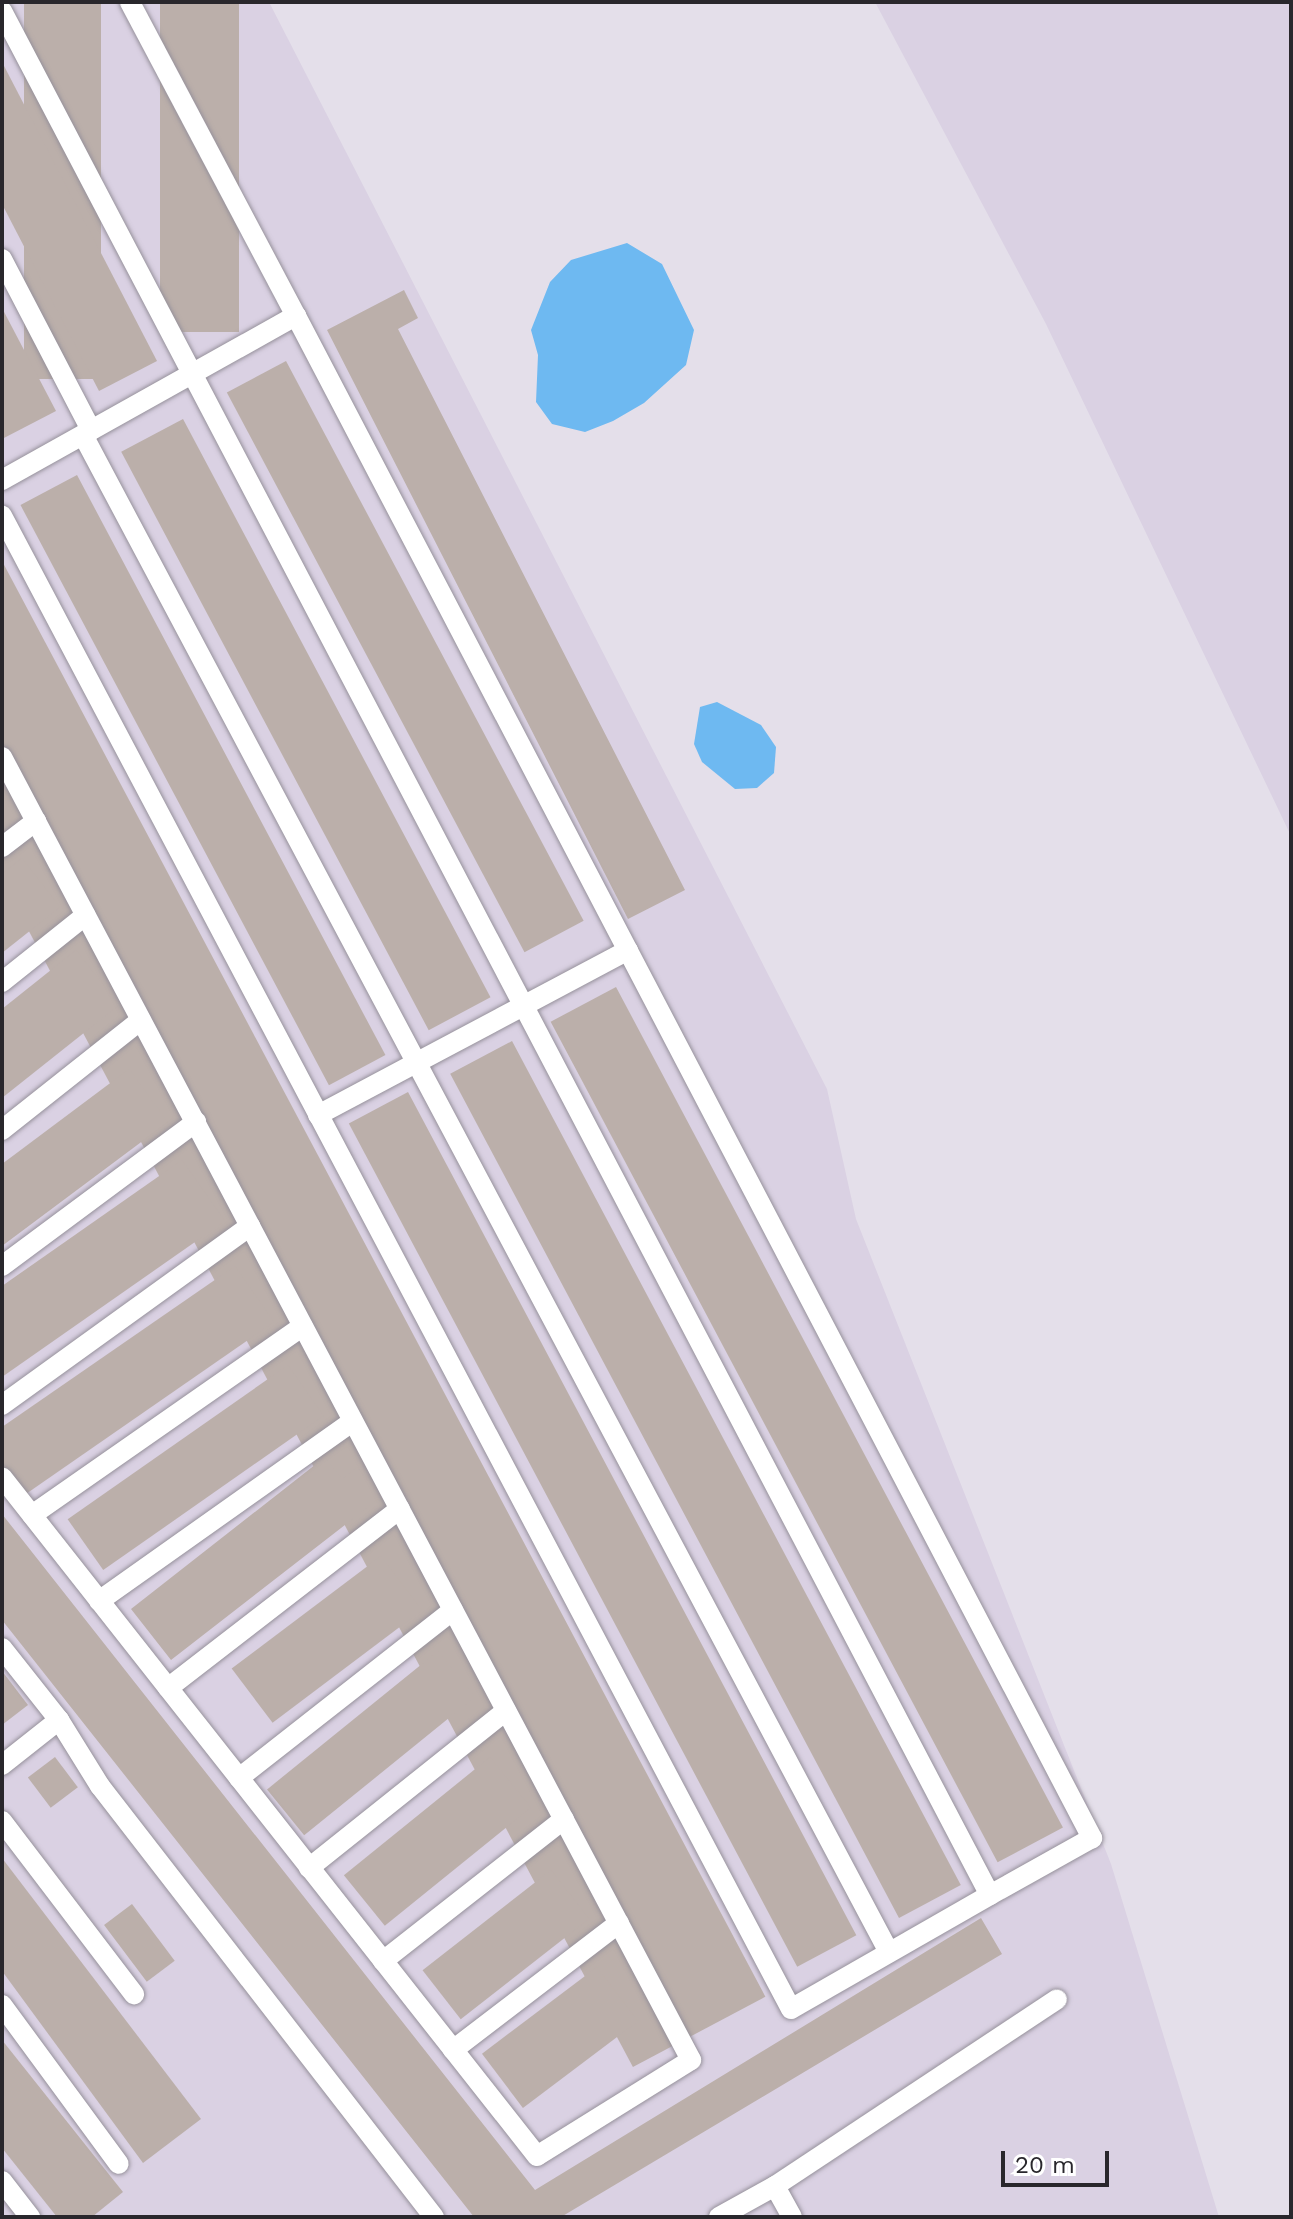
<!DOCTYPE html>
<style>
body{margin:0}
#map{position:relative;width:1293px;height:2219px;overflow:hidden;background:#e4dfea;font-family:"Work Sans",sans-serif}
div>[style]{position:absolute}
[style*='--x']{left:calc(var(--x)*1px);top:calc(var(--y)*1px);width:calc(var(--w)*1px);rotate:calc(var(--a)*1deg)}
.built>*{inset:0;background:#dad1e3}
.water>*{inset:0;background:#6eb9f1}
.building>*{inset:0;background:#bbafaa;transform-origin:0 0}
.roads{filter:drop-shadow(0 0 2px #96919b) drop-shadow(0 0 2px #96919b)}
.service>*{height:20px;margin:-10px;padding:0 10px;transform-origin:10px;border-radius:10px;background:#fff}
span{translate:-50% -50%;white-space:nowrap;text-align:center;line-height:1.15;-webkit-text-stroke:8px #fff;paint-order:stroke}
.frame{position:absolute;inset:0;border:4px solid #29272c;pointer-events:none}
.scale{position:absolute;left:1001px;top:2151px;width:108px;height:36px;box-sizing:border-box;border:4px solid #29272c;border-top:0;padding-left:10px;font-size:24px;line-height:28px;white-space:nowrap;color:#29272c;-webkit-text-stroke:6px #fff;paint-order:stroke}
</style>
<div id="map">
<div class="built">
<div style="clip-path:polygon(2px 2px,269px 2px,827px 1089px,856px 1219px,1111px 1864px,1219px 2217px,2px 2217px)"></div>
<div style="clip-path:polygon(875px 2px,1291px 2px,1291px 836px,1046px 324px)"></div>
</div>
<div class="water">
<div style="clip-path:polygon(627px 243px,662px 264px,694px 330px,686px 365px,644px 403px,613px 421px,585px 432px,552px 424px,536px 402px,538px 355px,531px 330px,550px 282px,571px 260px)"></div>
<div style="clip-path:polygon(717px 702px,761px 725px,776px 747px,774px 773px,757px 788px,735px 789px,702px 762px,694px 744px,700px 707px)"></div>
</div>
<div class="building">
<div style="left:24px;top:2px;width:77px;height:377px"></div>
<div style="left:160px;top:2px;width:79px;height:330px"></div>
<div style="clip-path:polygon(2px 62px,157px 361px,99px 391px,2px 204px)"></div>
<div style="clip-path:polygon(404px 290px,418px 318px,398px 329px,685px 890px,628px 919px,327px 330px)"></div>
<div style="clip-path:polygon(2px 308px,56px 411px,2px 439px)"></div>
<div style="left:286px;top:361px;width:634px;height:67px;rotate:62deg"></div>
<div style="left:183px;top:419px;width:655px;height:70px;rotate:62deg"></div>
<div style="left:77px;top:475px;width:657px;height:64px;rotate:62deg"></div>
<div style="left:2px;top:561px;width:1626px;height:150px;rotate:62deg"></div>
<div style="clip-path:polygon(22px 858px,60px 907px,2px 953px,2px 874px)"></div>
<div style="clip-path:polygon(76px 950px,119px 1005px,2px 1098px,2px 1009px)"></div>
<div style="left:616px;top:987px;width:952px;height:74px;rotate:62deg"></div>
<div style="left:512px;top:1041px;width:956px;height:70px;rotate:62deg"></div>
<div style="clip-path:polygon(129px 1069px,168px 1122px,2px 1246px,2px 1164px)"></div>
<div style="left:408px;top:1092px;width:955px;height:67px;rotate:62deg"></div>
<div style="clip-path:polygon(182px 1160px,225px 1221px,2px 1377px,2px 1286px)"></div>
<div style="clip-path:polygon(235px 1266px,274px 1322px,23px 1496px,2px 1465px,2px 1427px)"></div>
<div style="left:288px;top:1365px;width:62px;height:269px;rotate:55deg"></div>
<div style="clip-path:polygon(325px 1457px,342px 1479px,357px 1467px,381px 1497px,171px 1660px,131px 1609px)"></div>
<div style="clip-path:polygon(2px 1514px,535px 2190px,981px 1918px,1002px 1954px,561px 2217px,474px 2217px,2px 1620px)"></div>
<div style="left:381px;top:1556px;width:68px;height:187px;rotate:53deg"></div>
<div style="left:438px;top:1651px;width:59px;height:220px;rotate:51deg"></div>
<div style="clip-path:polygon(2px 1671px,28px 1705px,2px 1725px)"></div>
<div style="left:55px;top:1757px;width:38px;height:34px;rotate:53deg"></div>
<div style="left:490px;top:1757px;width:65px;height:188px;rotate:51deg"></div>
<div style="clip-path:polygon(2px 1858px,201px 2119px,143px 2163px,2px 1971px)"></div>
<div style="left:551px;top:1870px;width:62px;height:163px;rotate:52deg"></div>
<div style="left:132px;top:1904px;width:71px;height:35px;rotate:53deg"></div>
<div style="left:597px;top:1967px;width:68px;height:144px;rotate:53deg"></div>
<div style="clip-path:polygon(2px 2040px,123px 2192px,92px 2217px,57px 2217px,2px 2148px)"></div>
</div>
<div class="roads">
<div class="service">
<div style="--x:2;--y:11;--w:2127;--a:62.33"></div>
<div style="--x:990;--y:1895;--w:229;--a:150.2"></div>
<div style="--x:791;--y:2009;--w:1689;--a:-117.85"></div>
<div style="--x:2;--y:259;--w:193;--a:62.5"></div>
<div style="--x:296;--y:316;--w:1718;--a:62.39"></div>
<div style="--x:1092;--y:1838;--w:117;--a:150.8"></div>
<div style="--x:83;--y:435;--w:1718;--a:62.02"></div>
<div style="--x:2;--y:480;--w:337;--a:-29.2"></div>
<div style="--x:296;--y:316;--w:355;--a:-117.9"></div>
<div style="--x:2;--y:757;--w:1474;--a:62.13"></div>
<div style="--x:691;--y:2060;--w:181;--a:148.1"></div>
<div style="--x:537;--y:2156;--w:864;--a:-128.24"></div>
<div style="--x:2;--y:847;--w:43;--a:-37.4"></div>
<div style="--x:2;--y:982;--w:107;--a:-38.6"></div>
<div style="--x:318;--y:1115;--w:351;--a:-28"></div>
<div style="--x:2;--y:1130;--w:177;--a:-38.4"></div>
<div style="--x:2;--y:1266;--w:242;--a:-36.6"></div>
<div style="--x:2;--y:1405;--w:306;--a:-35.8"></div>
<div style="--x:32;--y:1515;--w:330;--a:-34.9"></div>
<div style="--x:99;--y:1601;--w:311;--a:-35.3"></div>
<div style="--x:2;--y:1648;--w:92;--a:51.6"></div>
<div style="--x:59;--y:1720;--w:73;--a:141.7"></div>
<div style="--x:168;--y:1688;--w:293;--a:-37.7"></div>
<div style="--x:59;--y:1720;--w:78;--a:58.2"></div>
<div style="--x:100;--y:1786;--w:545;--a:52.23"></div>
<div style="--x:239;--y:1778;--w:272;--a:-38.1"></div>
<div style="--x:2;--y:1821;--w:218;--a:52.7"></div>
<div style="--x:309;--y:1868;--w:252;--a:-38.6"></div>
<div style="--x:383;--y:1961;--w:230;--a:-38.1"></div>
<div style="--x:2;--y:2005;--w:197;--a:53.7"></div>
<div style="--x:453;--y:2050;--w:209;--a:-37.4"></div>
<div style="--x:2;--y:2181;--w:46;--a:52.1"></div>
<div style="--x:719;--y:2217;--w:64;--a:-29"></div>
<div style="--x:792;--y:2217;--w:35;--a:-119"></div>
<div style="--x:775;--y:2186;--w:338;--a:-33.5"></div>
</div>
</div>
<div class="frame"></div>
<div class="scale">20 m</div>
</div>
